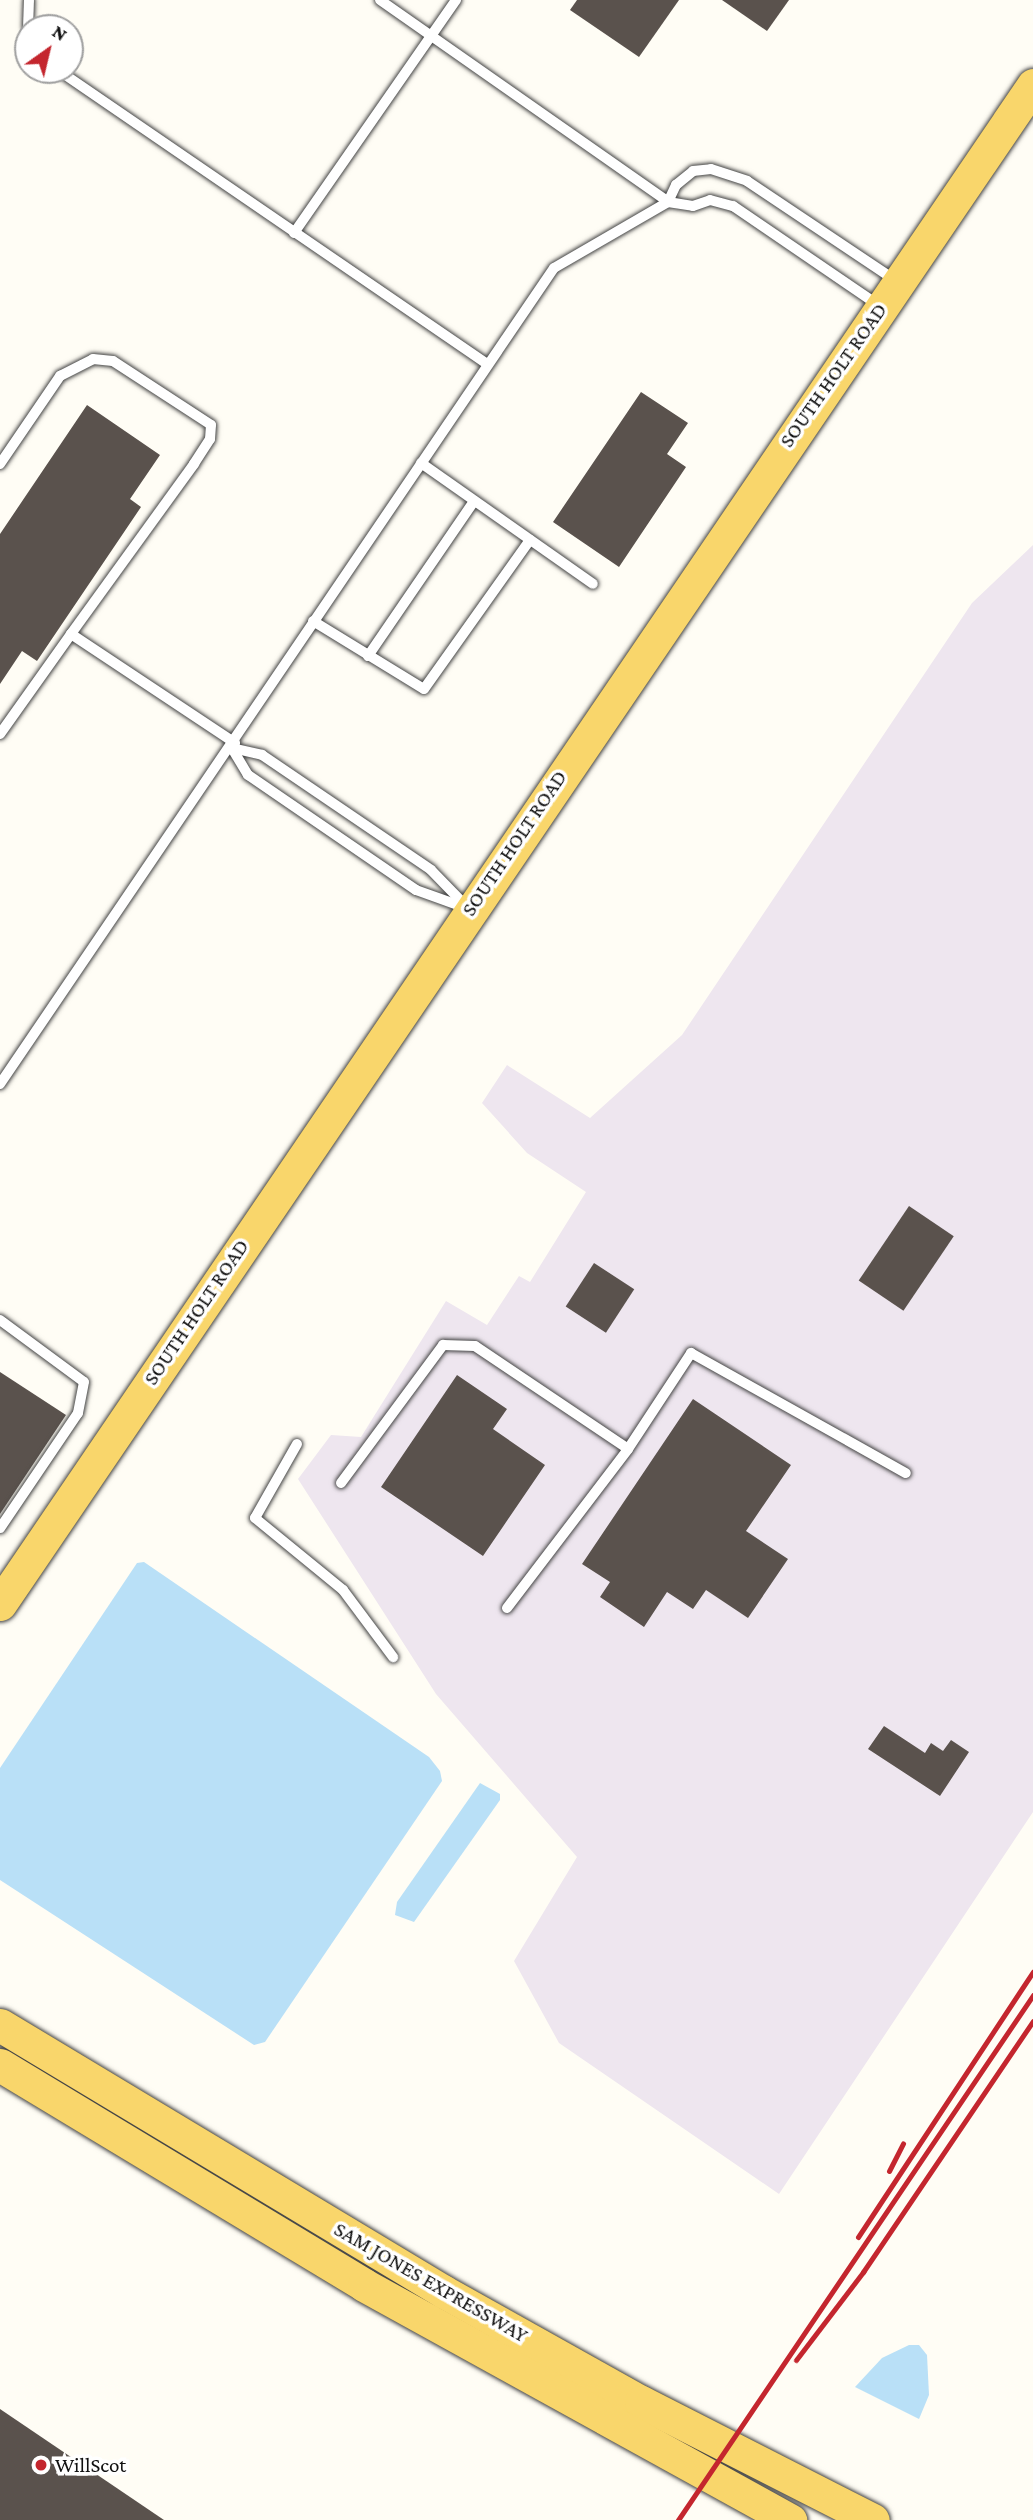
<!DOCTYPE html>
<style>
body{margin:0}
#map{position:relative;width:1033px;height:2520px;overflow:hidden;background:#fffdf5;font-family:"Crimson Pro",serif}
div>[style]{position:absolute}
[style*='--x']{left:calc(var(--x)*1px);top:calc(var(--y)*1px);width:calc(var(--w)*1px);rotate:calc(var(--a)*1deg)}
.industrial>*{inset:0;background:#eee6ef}
.water>*{inset:0;background:#b9e0f7}
.building>*{inset:0;background:#5a524d;transform-origin:0 0}
.roads{filter:drop-shadow(0 0 2px #444) drop-shadow(0 0 2px #444)}
.lane>*{height:10px;margin:-5px;padding:0 5px;transform-origin:5px;border-radius:5px;background:#fff}
.primary>*{height:33px;margin:-16.5px;padding:0 16.5px;transform-origin:16.5px;border-radius:16.5px;background:#f9d66b}
.rail>*{height:5px;margin:-2.5px;padding:0 2.5px;transform-origin:2.5px;border-radius:2.5px;background:#c4262e}
.dots>*{width:19px;height:19px;translate:-50% -50%;box-sizing:border-box;border:4px solid #fff;border-radius:50%}
span{translate:-50% -50%;white-space:nowrap;text-align:center;line-height:1.15;-webkit-text-stroke:7px #fff;paint-order:stroke}
.street-label{font-size:21px;color:#111}
.poi-label{font-size:21px;color:#111}
.left{translate:0 -50%;text-align:left}
.north{position:absolute;left:14px;top:14px;width:70px;height:70px;box-sizing:border-box;background:#fff;border:2px solid #a0a0a0;border-radius:50%;rotate:34deg;font-size:19px;font-weight:700;line-height:28px;text-align:center;color:#111}
.north::after{content:'';display:block;margin:auto;width:24px;height:32px;background:#c4262e;clip-path:polygon(50% 0,100% 100%,50% 72%,0 100%)}
</style>
<div id="map">
<div class="industrial">
<div style="clip-path:polygon(1033px 545px,1033px 1812px,779px 2194px,559px 2043px,514px 1961px,577px 1857px,436px 1694px,298px 1479px,331px 1435px,361px 1437px,446px 1301px,487px 1325px,519px 1276px,530px 1282px,586px 1192px,527px 1153px,482px 1103px,507px 1065px,590px 1118px,682px 1035px,972px 603px)"></div>
</div>
<div class="water">
<div style="clip-path:polygon(144px 1562px,429px 1757px,440px 1771px,442px 1781px,265px 2042px,254px 2045px,0 1880px,0 1768px,137px 1563px)"></div>
<div style="clip-path:polygon(480px 1783px,500px 1794px,500px 1800px,414px 1922px,395px 1915px,397px 1902px)"></div>
<div style="clip-path:polygon(909px 2345px,919px 2345px,927px 2355px,929px 2395px,919px 2419px,855px 2387px,882px 2358px)"></div>
</div>
<div class="building">
<div style="clip-path:polygon(577px 0,679px 0,639px 57px,570px 10px)"></div>
<div style="clip-path:polygon(722px 0,789px 0,767px 31px)"></div>
<div style="clip-path:polygon(641px 392px,688px 423px,667px 454px,686px 467px,619px 567px,553px 522px)"></div>
<div style="clip-path:polygon(87px 405px,160px 455px,130px 499px,141px 507px,37px 661px,22px 651px,0 684px,0 534px)"></div>
<div style="left:909px;top:1206px;width:54px;height:90px;rotate:34deg"></div>
<div style="left:594px;top:1263px;width:48px;height:52px;rotate:33deg"></div>
<div style="clip-path:polygon(0 1372px,66px 1415px,0 1514px)"></div>
<div style="clip-path:polygon(457px 1375px,507px 1409px,493px 1429px,545px 1465px,483px 1556px,381px 1487px)"></div>
<div style="clip-path:polygon(693px 1399px,791px 1465px,746px 1531px,788px 1559px,748px 1618px,706px 1590px,693px 1609px,667px 1592px,644px 1627px,600px 1597px,610px 1582px,582px 1564px)"></div>
<div style="clip-path:polygon(884px 1726px,925px 1753px,931px 1743px,943px 1751px,951px 1740px,969px 1752px,940px 1796px,868px 1749px)"></div>
<div style="clip-path:polygon(0 2409px,164px 2520px,0 2520px)"></div>
</div>
<div class="roads">
<div class="lane">
<div style="--x:380;--y:0;--w:352;--a:35"></div>
<div style="--x:668;--y:202;--w:25;--a:9"></div>
<div style="--x:693;--y:206;--w:18;--a:-19"></div>
<div style="--x:710;--y:200;--w:24;--a:15"></div>
<div style="--x:733;--y:206;--w:176;--a:34.3"></div>
<div style="--x:28;--y:28;--w:28;--a:-88"></div>
<div style="--x:58;--y:70;--w:520;--a:34.42"></div>
<div style="--x:294;--y:233;--w:284;--a:-55.2"></div>
<div style="--x:421;--y:463;--w:210;--a:35.1"></div>
<div style="--x:0;--y:464;--w:107;--a:-55.7"></div>
<div style="--x:60;--y:376;--w:37;--a:-27"></div>
<div style="--x:93;--y:359;--w:20;--a:6"></div>
<div style="--x:113;--y:361;--w:117;--a:33.1"></div>
<div style="--x:211;--y:425;--w:14;--a:94"></div>
<div style="--x:210;--y:439;--w:30;--a:123"></div>
<div style="--x:194;--y:464;--w:210;--a:125.9"></div>
<div style="--x:313;--y:621;--w:130;--a:31.5"></div>
<div style="--x:424;--y:689;--w:183;--a:-54.6"></div>
<div style="--x:368;--y:656;--w:188;--a:-55.6"></div>
<div style="--x:0;--y:734;--w:123;--a:-54.6"></div>
<div style="--x:71;--y:634;--w:197;--a:33.6"></div>
<div style="--x:232;--y:748;--w:31;--a:13"></div>
<div style="--x:262;--y:755;--w:204;--a:34.2"></div>
<div style="--x:431;--y:870;--w:54;--a:45.7"></div>
<div style="--x:469;--y:909;--w:56;--a:-160.3"></div>
<div style="--x:416;--y:890;--w:204;--a:-145.6"></div>
<div style="--x:248;--y:775;--w:31;--a:-121"></div>
<div style="--x:0;--y:1084;--w:986;--a:-55.83"></div>
<div style="--x:554;--y:268;--w:132;--a:-30.1"></div>
<div style="--x:668;--y:202;--w:19;--a:-65"></div>
<div style="--x:676;--y:185;--w:22;--a:-39"></div>
<div style="--x:693;--y:171;--w:18;--a:-6"></div>
<div style="--x:711;--y:169;--w:38;--a:18"></div>
<div style="--x:747;--y:181;--w:178;--a:33.8"></div>
<div style="--x:0;--y:1320;--w:104;--a:36.4"></div>
<div style="--x:84;--y:1382;--w:32;--a:101"></div>
<div style="--x:78;--y:1413;--w:139;--a:124.1"></div>
<div style="--x:297;--y:1444;--w:85;--a:119.6"></div>
<div style="--x:255;--y:1518;--w:114;--a:39.3"></div>
<div style="--x:343;--y:1590;--w:84;--a:53.3"></div>
<div style="--x:341;--y:1483;--w:172;--a:-53.5"></div>
<div style="--x:443;--y:1345;--w:32;--a:2"></div>
<div style="--x:475;--y:1346;--w:184;--a:33.9"></div>
<div style="--x:628;--y:1449;--w:115;--a:-56.7"></div>
<div style="--x:691;--y:1353;--w:246;--a:29.2"></div>
<div style="--x:507;--y:1608;--w:200;--a:-52.7"></div>
</div>
<div class="primary">
<div style="--x:0;--y:1604;--w:1837;--a:-55.78"></div>
<div style="--x:0;--y:2025;--w:518;--a:31.02"></div>
<div style="--x:444;--y:2292;--w:226;--a:29.2"></div>
<div style="--x:641;--y:2402;--w:260;--a:27"></div>
<div style="--x:0;--y:2065;--w:425;--a:31.1"></div>
<div style="--x:364;--y:2285;--w:487;--a:28.9"></div>
</div>
</div>
<div class="rail">
<div style="--x:889;--y:2171;--w:31;--a:-63"></div>
<div style="--x:858;--y:2237;--w:318;--a:-56.6"></div>
<div style="--x:796;--y:2360;--w:111;--a:-52.7"></div>
<div style="--x:863;--y:2272;--w:303;--a:-55.9"></div>
<div style="--x:678;--y:2520;--w:634;--a:-55.93"></div>
</div>
<div class="dots">
<div style="left:41px;top:2465px;background:#c4262e"></div>
</div>
<div class="street-label">
<span style="left:833px;top:375px;rotate:-55deg">SOUTH HOLT ROAD</span>
<span style="left:514px;top:843px;rotate:-56deg">SOUTH HOLT ROAD</span>
<span style="left:196px;top:1312px;rotate:-56deg">SOUTH HOLT ROAD</span>
<span style="left:431px;top:2282px;rotate:30deg">SAM JONES EXPRESSWAY</span>
</div>
<div class="poi-label">
<span class="left" style="left:55px;top:2465px">WillScot</span>
</div>
<div class="north">N</div>
</div>
